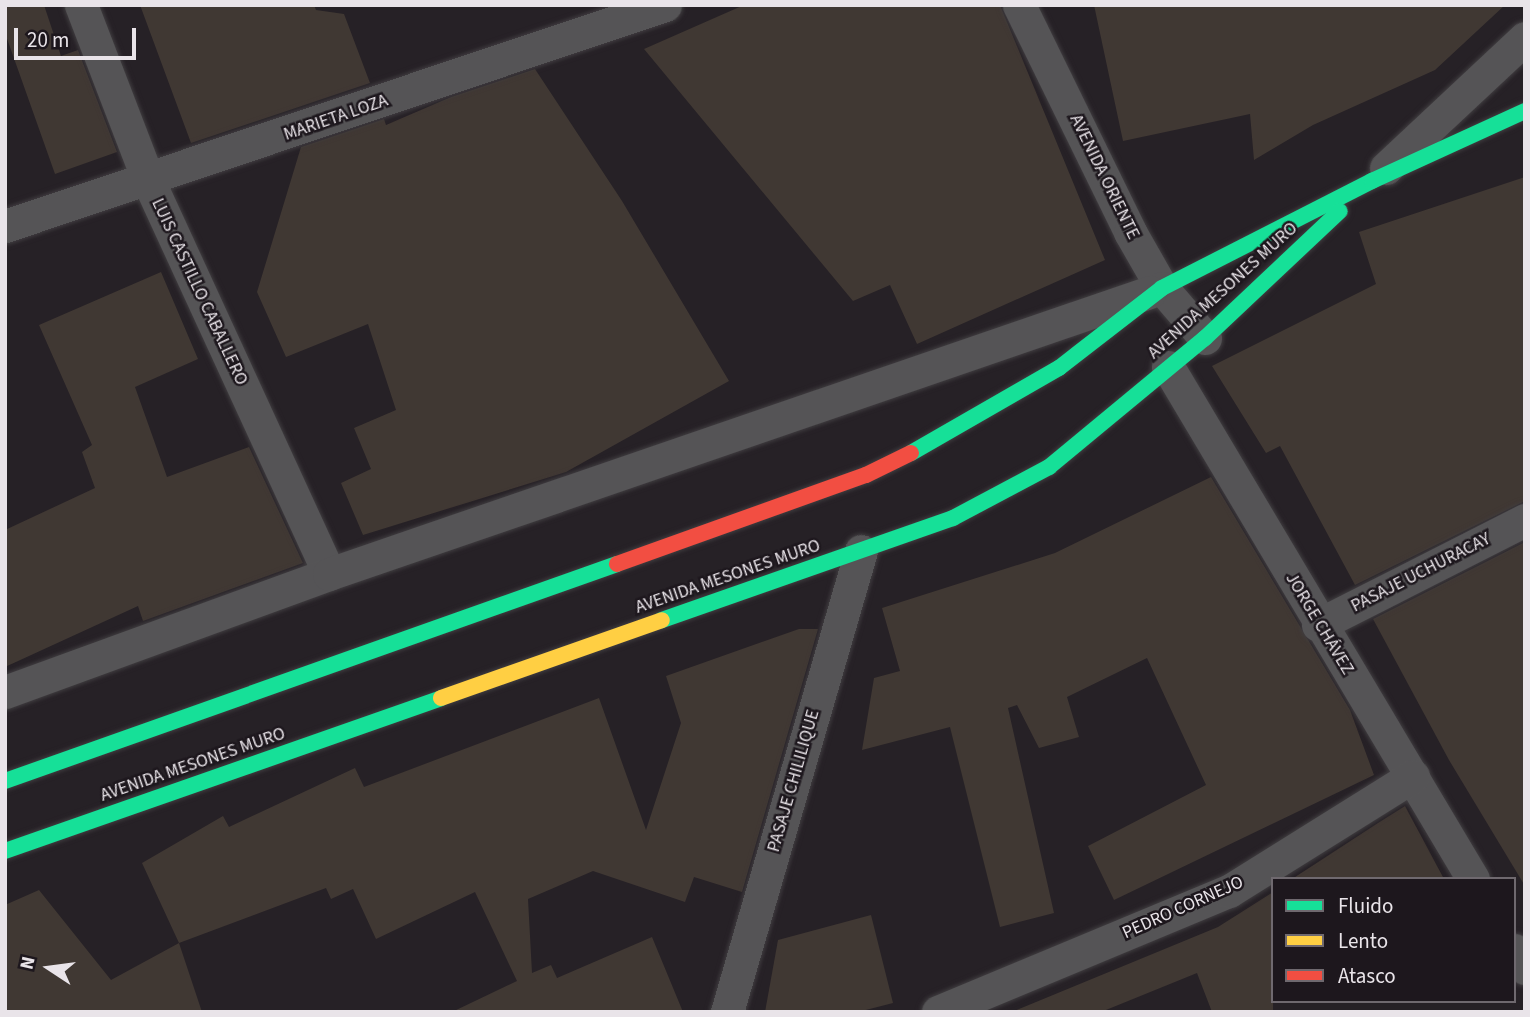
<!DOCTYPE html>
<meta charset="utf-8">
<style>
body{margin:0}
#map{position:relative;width:1530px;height:1017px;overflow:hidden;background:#262126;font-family:"Source Sans 3",sans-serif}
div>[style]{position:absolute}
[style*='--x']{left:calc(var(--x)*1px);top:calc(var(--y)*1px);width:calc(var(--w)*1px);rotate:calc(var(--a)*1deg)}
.building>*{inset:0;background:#403833}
.roads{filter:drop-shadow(0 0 2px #403d40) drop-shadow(0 0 2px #403d40)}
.street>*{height:33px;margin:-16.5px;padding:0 16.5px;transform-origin:16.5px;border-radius:16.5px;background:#555456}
.fast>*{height:16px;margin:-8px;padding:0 8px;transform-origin:8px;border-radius:8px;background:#16e098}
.slow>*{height:16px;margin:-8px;padding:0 8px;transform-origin:8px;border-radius:8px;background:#ffcf43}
.jam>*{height:16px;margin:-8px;padding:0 8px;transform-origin:8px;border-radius:8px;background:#f24e42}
span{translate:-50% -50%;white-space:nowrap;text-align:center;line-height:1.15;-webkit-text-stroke:5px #1d171d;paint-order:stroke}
.street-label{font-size:18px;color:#e9e4e9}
.frame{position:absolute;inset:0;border:7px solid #e9e4e9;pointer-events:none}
.legend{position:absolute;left:1271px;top:877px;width:245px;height:126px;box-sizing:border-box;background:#1d171d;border:2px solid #6f696f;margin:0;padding:9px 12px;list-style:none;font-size:21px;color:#e9e4e9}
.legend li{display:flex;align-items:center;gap:14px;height:35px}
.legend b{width:35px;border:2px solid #6f696f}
.north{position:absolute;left:14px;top:933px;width:70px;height:70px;-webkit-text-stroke:5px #1d171d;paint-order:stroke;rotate:283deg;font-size:19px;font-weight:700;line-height:28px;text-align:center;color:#e9e4e9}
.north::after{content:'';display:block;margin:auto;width:24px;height:32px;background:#e9e4e9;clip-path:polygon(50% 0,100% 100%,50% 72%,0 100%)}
.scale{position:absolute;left:14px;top:28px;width:122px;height:32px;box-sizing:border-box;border:4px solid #e9e4e9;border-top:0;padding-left:9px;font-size:21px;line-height:24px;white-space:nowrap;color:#e9e4e9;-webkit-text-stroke:5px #1d171d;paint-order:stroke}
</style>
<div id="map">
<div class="building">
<div style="clip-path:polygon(5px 5px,44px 5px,61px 56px,78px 50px,117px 152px,55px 174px,5px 33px)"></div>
<div style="clip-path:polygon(140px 5px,314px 5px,316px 10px,344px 14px,370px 83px,191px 143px)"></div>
<div style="clip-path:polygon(744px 5px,1000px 5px,1105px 260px,917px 344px,890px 285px,853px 301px,644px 49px)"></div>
<div style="clip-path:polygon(1094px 5px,1505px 5px,1435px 70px,1313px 125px,1254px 160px,1250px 114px,1123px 141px)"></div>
<div style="clip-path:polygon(535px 69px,622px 201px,729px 381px,566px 472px,363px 535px,341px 483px,371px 469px,354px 428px,396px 410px,368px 324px,286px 357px,257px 292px,301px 147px,384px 119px,386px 125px,451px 97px)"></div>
<div style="clip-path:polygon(1525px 177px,1525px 501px,1355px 585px,1280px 446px,1266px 453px,1212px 366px,1376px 284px,1359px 232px)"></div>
<div style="clip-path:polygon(161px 272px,198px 359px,135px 387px,167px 477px,249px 447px,303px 563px,143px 621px,138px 606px,5px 667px,5px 530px,95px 488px,82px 452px,92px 445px,39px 325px)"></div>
<div style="clip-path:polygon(1211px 477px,1350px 710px,1374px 775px,1114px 900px,1088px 846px,1206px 785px,1147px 658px,1067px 697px,1079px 737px,1039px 748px,1017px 705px,1008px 708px,1054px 913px,1000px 927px,950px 727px,862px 750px,874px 678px,900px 671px,882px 608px,1055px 553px)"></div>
<div style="clip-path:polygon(1525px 542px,1525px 886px,1449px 760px,1373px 619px)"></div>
<div style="clip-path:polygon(799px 629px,818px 629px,742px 892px,694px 877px,685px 902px,593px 871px,528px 899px,532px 973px,551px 965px,557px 978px,652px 937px,683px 1012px,452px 1012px,517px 981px,475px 892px,376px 939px,353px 889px,331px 899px,326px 888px,179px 943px,142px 863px,223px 816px,229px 827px,355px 768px,364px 787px,599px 698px,646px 830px,681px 723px,666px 676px)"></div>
<div style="clip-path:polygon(1405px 806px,1444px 879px,1292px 879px,1378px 823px)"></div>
<div style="clip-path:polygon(39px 890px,111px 980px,179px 943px,202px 1012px,5px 1012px,5px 905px)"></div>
<div style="clip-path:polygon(1273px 892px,1273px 1012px,1212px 1012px,1197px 973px,1101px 1012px,1012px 1012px,1218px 927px)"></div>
<div style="clip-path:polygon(871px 915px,893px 1003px,858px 1012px,765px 1012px,778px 940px)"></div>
</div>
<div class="roads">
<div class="street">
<div style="--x:81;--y:5;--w:190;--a:69"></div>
<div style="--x:149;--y:182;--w:431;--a:65.3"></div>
<div style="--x:1019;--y:5;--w:253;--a:63.9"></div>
<div style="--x:1130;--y:232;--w:64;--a:60.3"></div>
<div style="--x:1162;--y:288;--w:66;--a:49.3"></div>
<div style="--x:1386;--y:168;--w:190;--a:-43.1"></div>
<div style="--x:5;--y:226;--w:696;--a:-18.51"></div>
<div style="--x:1168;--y:367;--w:596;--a:59.22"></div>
<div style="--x:1318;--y:625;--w:232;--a:-26.9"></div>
<div style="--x:5;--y:692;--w:345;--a:-20"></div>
<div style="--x:329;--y:574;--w:868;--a:-18.96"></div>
<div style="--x:1514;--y:950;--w:21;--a:59"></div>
<div style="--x:727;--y:1012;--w:480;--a:-73.8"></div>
<div style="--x:938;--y:1012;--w:315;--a:-22.6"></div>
<div style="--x:1229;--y:891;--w:217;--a:-32"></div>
</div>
<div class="fast">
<div style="--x:911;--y:453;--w:171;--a:-29.9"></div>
<div style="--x:1059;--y:368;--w:130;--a:-37.8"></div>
<div style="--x:1162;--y:288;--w:236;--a:-27"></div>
<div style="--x:1372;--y:181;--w:168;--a:-24.6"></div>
<div style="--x:662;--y:620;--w:308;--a:-19.3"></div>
<div style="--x:953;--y:518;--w:109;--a:-28"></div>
<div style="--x:1049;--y:467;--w:202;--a:-39.6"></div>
<div style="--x:1205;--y:338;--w:185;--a:-43.3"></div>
<div style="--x:5;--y:781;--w:649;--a:-19.52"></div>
<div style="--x:5;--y:851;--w:462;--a:-19.3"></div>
</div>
<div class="slow">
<div style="--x:441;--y:698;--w:234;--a:-19.4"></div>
</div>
<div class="jam">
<div style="--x:617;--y:564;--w:264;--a:-19.7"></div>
<div style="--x:866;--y:475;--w:50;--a:-26.1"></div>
</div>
</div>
<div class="street-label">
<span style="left:336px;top:118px;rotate:-19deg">MARIETA LOZA</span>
<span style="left:1104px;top:177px;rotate:64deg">AVENIDA ORIENTE</span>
<span style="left:1223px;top:291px;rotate:-42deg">AVENIDA MESONES MURO</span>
<span style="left:199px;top:292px;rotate:65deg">LUIS CASTILLO CABALLERO</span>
<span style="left:1421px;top:573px;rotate:-27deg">PASAJE UCHURACAY</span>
<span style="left:728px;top:577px;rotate:-19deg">AVENIDA MESONES MURO</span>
<span style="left:1319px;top:624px;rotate:59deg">JORGE CHÁVEZ</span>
<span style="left:193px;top:765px;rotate:-19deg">AVENIDA MESONES MURO</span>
<span style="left:794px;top:781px;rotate:-74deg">PASAJE CHILILIQUE</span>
<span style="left:1183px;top:908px;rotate:-24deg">PEDRO CORNEJO</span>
</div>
<div class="frame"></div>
<ul class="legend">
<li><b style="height:9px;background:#16e098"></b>Fluido</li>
<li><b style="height:9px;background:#ffcf43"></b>Lento</li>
<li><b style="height:9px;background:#f24e42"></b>Atasco</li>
</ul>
<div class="north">N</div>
<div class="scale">20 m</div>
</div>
